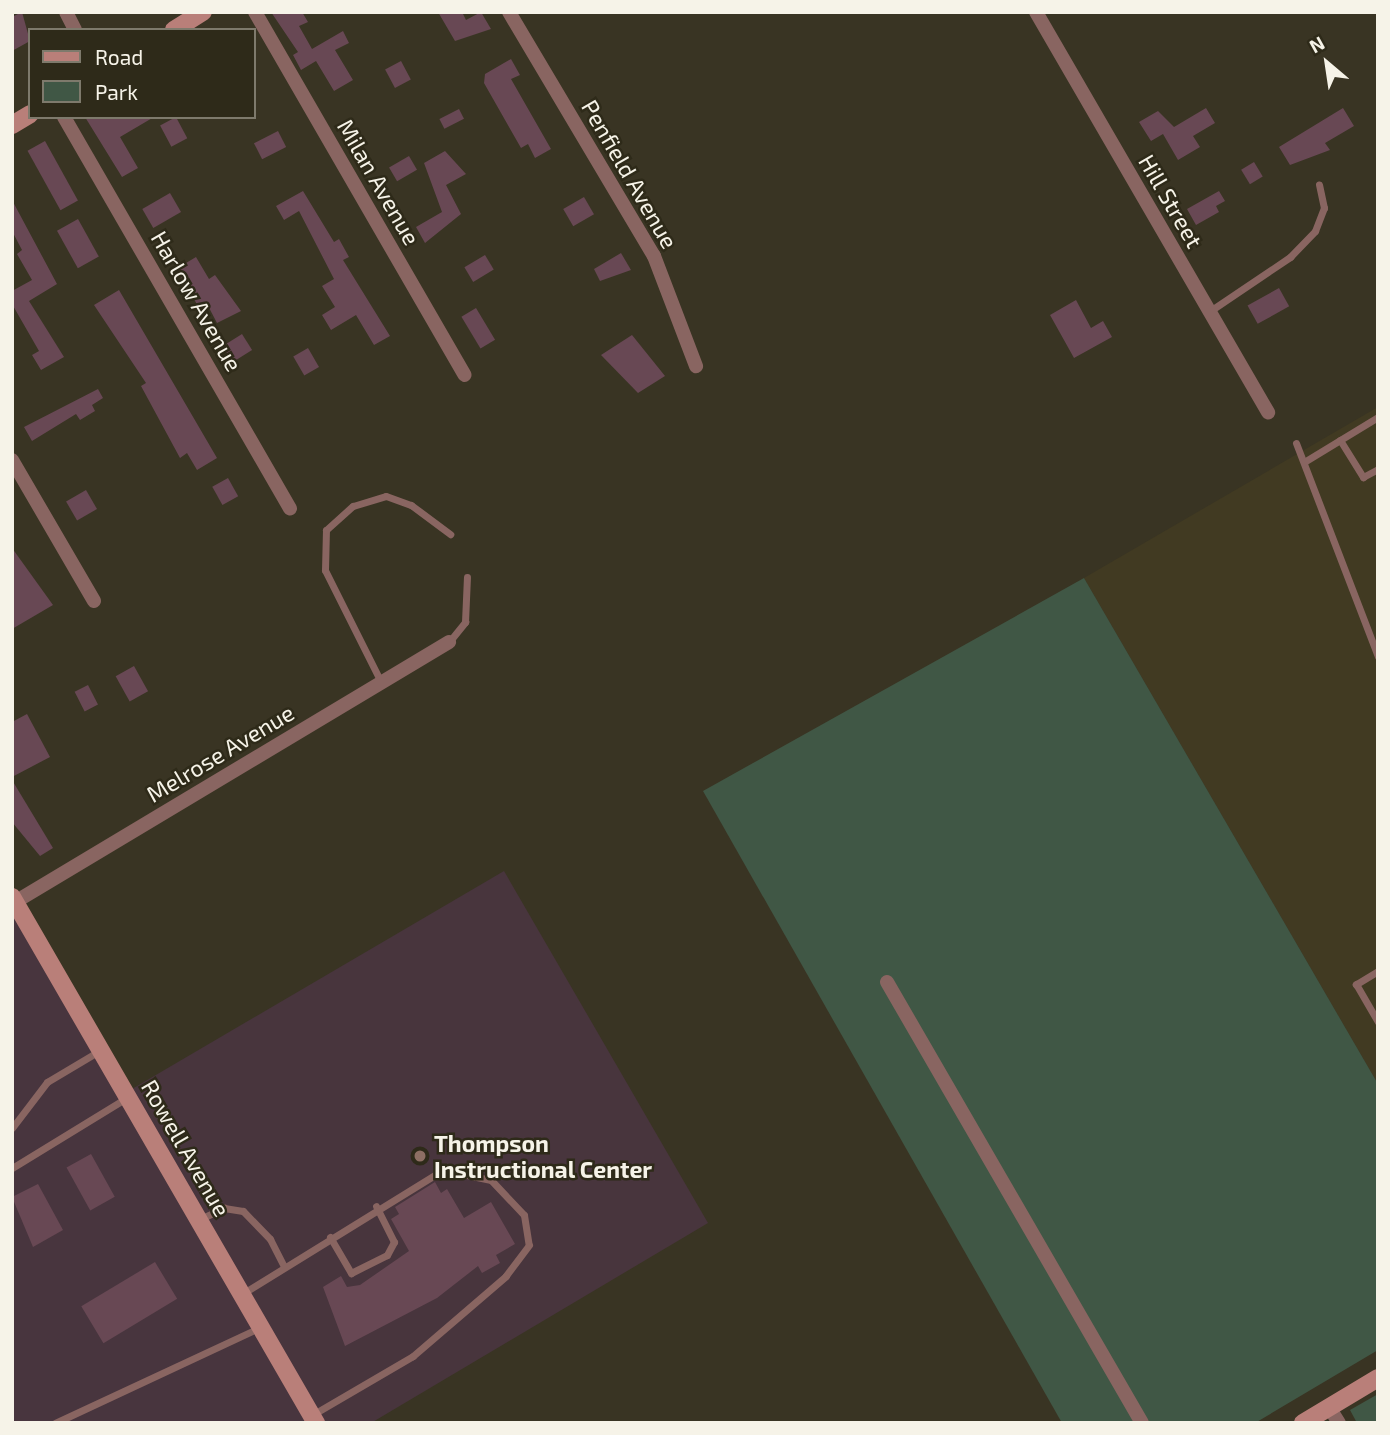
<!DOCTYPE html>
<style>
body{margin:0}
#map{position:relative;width:1390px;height:1435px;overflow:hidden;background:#393423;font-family:"Exo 2",sans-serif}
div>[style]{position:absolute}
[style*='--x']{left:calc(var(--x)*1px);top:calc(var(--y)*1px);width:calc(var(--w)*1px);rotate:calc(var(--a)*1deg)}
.built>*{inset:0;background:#413a22}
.industrial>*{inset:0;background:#48353e}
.education>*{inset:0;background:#48353d}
.green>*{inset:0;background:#405745}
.building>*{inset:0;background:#684854;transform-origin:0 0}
.lane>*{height:7px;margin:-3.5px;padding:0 3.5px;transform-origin:3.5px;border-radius:3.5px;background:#896561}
.street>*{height:14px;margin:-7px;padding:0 7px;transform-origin:7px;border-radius:7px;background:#896561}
.secondary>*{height:18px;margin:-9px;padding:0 9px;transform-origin:9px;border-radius:9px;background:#b97f79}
.dots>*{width:19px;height:19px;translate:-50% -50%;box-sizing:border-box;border:4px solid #2e2a19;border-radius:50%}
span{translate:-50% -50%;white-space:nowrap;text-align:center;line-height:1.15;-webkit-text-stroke:5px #2e2a19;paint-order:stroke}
.street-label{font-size:23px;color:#f6f3e8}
.poi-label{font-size:23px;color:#f6f3e8;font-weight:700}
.left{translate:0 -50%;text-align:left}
.frame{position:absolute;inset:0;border:14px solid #f6f3e8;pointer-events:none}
.legend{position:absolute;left:28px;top:28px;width:228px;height:91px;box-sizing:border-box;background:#2e2a19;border:2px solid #7e7a6c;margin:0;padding:9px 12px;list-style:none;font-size:21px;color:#f6f3e8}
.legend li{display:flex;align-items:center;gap:14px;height:35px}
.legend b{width:35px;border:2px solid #7e7a6c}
.north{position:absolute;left:1292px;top:28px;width:70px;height:70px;-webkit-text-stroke:5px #2e2a19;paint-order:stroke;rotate:331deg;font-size:19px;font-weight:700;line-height:28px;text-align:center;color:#f6f3e8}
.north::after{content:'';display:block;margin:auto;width:24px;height:32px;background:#f6f3e8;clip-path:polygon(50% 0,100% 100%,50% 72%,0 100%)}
</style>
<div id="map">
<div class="built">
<div style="clip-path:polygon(1378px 407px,1378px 1084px,1084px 578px)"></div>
</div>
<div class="industrial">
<div style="clip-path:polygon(12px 907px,311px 1423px,12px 1423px)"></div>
</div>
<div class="education">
<div style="clip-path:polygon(504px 871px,708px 1223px,371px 1423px,325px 1423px,132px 1089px)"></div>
</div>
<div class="green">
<div style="clip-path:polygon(1084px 578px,1378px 1084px,1378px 1350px,1255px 1423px,1062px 1423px,703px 791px)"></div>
<div style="clip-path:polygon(1378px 1394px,1378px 1423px,1357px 1423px,1350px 1410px)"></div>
</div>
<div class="building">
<div style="clip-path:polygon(22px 12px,30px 41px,12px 51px,12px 17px)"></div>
<div style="clip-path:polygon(271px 12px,302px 12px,308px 22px,299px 26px,312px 49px,343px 31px,349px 43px,335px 50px,353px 80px,334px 91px,316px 61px,301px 70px,293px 55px,298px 52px)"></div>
<div style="clip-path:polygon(438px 12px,462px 12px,466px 20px,481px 12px,491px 29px,455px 41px)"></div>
<div style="clip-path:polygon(511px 59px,520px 75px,511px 79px,551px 149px,535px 158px,528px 144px,521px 148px,484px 83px,485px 74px)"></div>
<div style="left:401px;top:61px;width:21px;height:18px;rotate:62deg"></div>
<div style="clip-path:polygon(1206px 108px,1215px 123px,1193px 136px,1200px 147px,1178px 160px,1163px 134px,1151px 141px,1139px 122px,1158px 111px,1174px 127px)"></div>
<div style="clip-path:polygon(1343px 108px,1354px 126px,1325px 143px,1330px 150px,1290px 165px,1279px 147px)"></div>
<div style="left:459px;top:109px;width:11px;height:22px;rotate:63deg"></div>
<div style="clip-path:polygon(85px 117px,154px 117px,120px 137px,138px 168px,122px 177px)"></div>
<div style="left:176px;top:117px;width:24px;height:18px;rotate:62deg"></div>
<div style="left:278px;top:131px;width:18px;height:27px;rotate:63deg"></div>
<div style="left:45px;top:141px;width:68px;height:20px;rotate:61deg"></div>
<div style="clip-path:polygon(445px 151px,466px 174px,446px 185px,461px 214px,425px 243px,416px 227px,442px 212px,424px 163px)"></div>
<div style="left:409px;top:156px;width:16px;height:23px;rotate:60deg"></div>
<div style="left:1254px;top:162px;width:17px;height:15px;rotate:59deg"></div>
<div style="clip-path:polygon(303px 191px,334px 242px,339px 239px,349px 257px,343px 260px,390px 336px,374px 345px,356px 315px,331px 330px,322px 315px,335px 307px,322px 286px,334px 279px,299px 211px,284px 220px,276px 206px)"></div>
<div style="clip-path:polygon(1219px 191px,1225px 201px,1216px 206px,1219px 212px,1196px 225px,1187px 209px)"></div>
<div style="left:170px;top:193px;width:22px;height:32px;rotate:60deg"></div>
<div style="left:584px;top:197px;width:20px;height:24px;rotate:60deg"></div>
<div style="clip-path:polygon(12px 200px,57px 284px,29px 301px,64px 357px,41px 370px,32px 355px,39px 351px,12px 304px,12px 291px,32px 280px,17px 254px,22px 250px,12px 231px)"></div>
<div style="left:78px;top:219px;width:43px;height:24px;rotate:61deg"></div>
<div style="clip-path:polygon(621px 253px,631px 270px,600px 281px,594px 269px)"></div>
<div style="left:485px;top:255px;width:17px;height:24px;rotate:59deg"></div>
<div style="clip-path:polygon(196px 257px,209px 279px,215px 275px,241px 311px,217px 323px,206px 302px,198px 306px,176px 269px)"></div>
<div style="left:1279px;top:288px;width:21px;height:36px;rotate:61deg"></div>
<div style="clip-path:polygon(119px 290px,217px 458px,197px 470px,187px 453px,180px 458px,141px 386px,146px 383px,94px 305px)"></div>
<div style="clip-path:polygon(1076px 300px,1091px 328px,1103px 321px,1112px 337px,1074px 358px,1050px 315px)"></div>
<div style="left:476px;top:308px;width:37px;height:17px;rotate:59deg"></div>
<div style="left:242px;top:334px;width:19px;height:23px;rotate:58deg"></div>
<div style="clip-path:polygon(632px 335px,665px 376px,638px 393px,601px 355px)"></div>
<div style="left:308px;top:348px;width:22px;height:17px;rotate:60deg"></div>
<div style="clip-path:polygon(98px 389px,103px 398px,92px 405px,95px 411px,80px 420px,76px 414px,32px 441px,24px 427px)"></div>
<div style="left:228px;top:478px;width:21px;height:18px;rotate:61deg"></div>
<div style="left:86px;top:490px;width:22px;height:23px;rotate:60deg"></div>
<div style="clip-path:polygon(12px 548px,53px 605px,12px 629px)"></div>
<div style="left:134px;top:666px;width:29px;height:21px;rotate:61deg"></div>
<div style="left:88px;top:685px;width:22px;height:15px;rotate:63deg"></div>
<div style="clip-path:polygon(27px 714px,50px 757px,12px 777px,12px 722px)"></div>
<div style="clip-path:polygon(12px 780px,53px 848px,40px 856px,12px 822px)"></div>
<div style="left:91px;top:1154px;width:49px;height:28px;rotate:61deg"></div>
<div style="clip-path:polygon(435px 1182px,441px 1193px,447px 1189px,464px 1218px,491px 1202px,515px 1244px,496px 1255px,500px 1263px,482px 1273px,478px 1266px,437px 1298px,345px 1346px,323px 1287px,341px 1276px,347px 1287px,360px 1285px,409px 1251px,391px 1219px,399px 1214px,395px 1207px)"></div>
<div style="clip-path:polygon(38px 1184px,63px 1230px,33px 1247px,12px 1197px)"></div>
<div style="left:155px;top:1262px;width:43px;height:86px;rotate:59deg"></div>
</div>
<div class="lane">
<div style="--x:1210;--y:311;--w:97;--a:-34"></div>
<div style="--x:1290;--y:257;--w:36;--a:-46"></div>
<div style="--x:1315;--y:231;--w:25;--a:-69"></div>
<div style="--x:1324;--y:208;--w:24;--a:-102"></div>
<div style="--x:1340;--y:440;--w:44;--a:58.1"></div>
<div style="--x:1363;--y:477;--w:17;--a:-28"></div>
<div style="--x:1296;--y:443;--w:229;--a:69"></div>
<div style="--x:1304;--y:462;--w:87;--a:-31.3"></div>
<div style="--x:449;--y:642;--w:26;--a:-51"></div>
<div style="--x:465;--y:622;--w:45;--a:-87.5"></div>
<div style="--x:381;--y:682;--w:125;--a:-116.6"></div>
<div style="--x:325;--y:570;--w:40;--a:-88.6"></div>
<div style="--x:326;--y:530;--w:36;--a:-42"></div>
<div style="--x:353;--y:506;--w:34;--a:-17"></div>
<div style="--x:386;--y:496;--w:27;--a:20"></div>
<div style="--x:411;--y:505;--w:49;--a:36.6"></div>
<div style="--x:1378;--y:971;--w:26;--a:149"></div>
<div style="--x:1356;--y:984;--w:44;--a:59.9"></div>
<div style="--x:12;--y:1128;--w:58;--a:-52.7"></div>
<div style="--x:47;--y:1082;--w:63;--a:-30.7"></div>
<div style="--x:12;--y:1168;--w:136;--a:-31.5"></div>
<div style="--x:198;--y:1220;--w:29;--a:-25"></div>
<div style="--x:224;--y:1208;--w:19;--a:9"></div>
<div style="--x:243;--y:1211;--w:39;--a:46"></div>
<div style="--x:270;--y:1239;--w:30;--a:63"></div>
<div style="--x:330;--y:1237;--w:42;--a:59.7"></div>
<div style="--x:351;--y:1273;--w:40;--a:-26.6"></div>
<div style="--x:387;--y:1255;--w:15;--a:-62"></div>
<div style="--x:394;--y:1242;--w:40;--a:-116.6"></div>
<div style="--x:242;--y:1294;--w:236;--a:-31.7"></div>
<div style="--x:443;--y:1170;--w:49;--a:11.8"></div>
<div style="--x:491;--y:1180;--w:48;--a:46.7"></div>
<div style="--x:524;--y:1215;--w:30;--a:81"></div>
<div style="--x:529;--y:1245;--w:39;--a:127"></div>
<div style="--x:506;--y:1276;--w:123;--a:139.3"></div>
<div style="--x:413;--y:1356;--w:117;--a:149.7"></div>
<div style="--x:55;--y:1423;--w:227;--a:-25"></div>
</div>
<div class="street">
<div style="--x:66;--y:12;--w:20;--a:63"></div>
<div style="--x:255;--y:12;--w:419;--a:60"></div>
<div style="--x:509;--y:12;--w:284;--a:59.3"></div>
<div style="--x:654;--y:256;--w:118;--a:69.1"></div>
<div style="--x:1036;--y:12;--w:463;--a:59.9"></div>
<div style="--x:64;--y:117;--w:452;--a:60"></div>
<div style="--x:12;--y:460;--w:163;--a:59.8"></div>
<div style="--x:15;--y:902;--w:506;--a:-30.92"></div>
<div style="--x:887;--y:982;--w:509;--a:59.96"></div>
<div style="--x:1329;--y:1407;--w:19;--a:58"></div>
</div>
<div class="secondary">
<div style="--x:174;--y:30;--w:34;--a:-32"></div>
<div style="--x:12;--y:125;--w:21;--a:-31"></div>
<div style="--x:12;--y:897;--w:608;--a:59.97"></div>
<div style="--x:1303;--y:1423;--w:87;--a:-31"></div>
</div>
<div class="dots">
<div style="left:420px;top:1156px;background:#8d6e63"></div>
</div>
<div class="street-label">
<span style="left:630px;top:174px;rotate:60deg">Penfield Avenue</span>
<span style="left:379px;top:182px;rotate:60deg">Milan Avenue</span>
<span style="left:1171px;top:201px;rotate:60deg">Hill Street</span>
<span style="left:197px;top:301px;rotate:60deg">Harlow Avenue</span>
<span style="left:220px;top:753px;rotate:-31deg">Melrose Avenue</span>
<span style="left:186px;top:1148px;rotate:60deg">Rowell Avenue</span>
</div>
<div class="poi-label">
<span class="left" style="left:434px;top:1156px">Thompson<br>Instructional Center</span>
</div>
<div class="frame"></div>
<ul class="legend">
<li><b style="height:9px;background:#b97f79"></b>Road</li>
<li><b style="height:19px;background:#405745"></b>Park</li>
</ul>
<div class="north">N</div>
</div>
